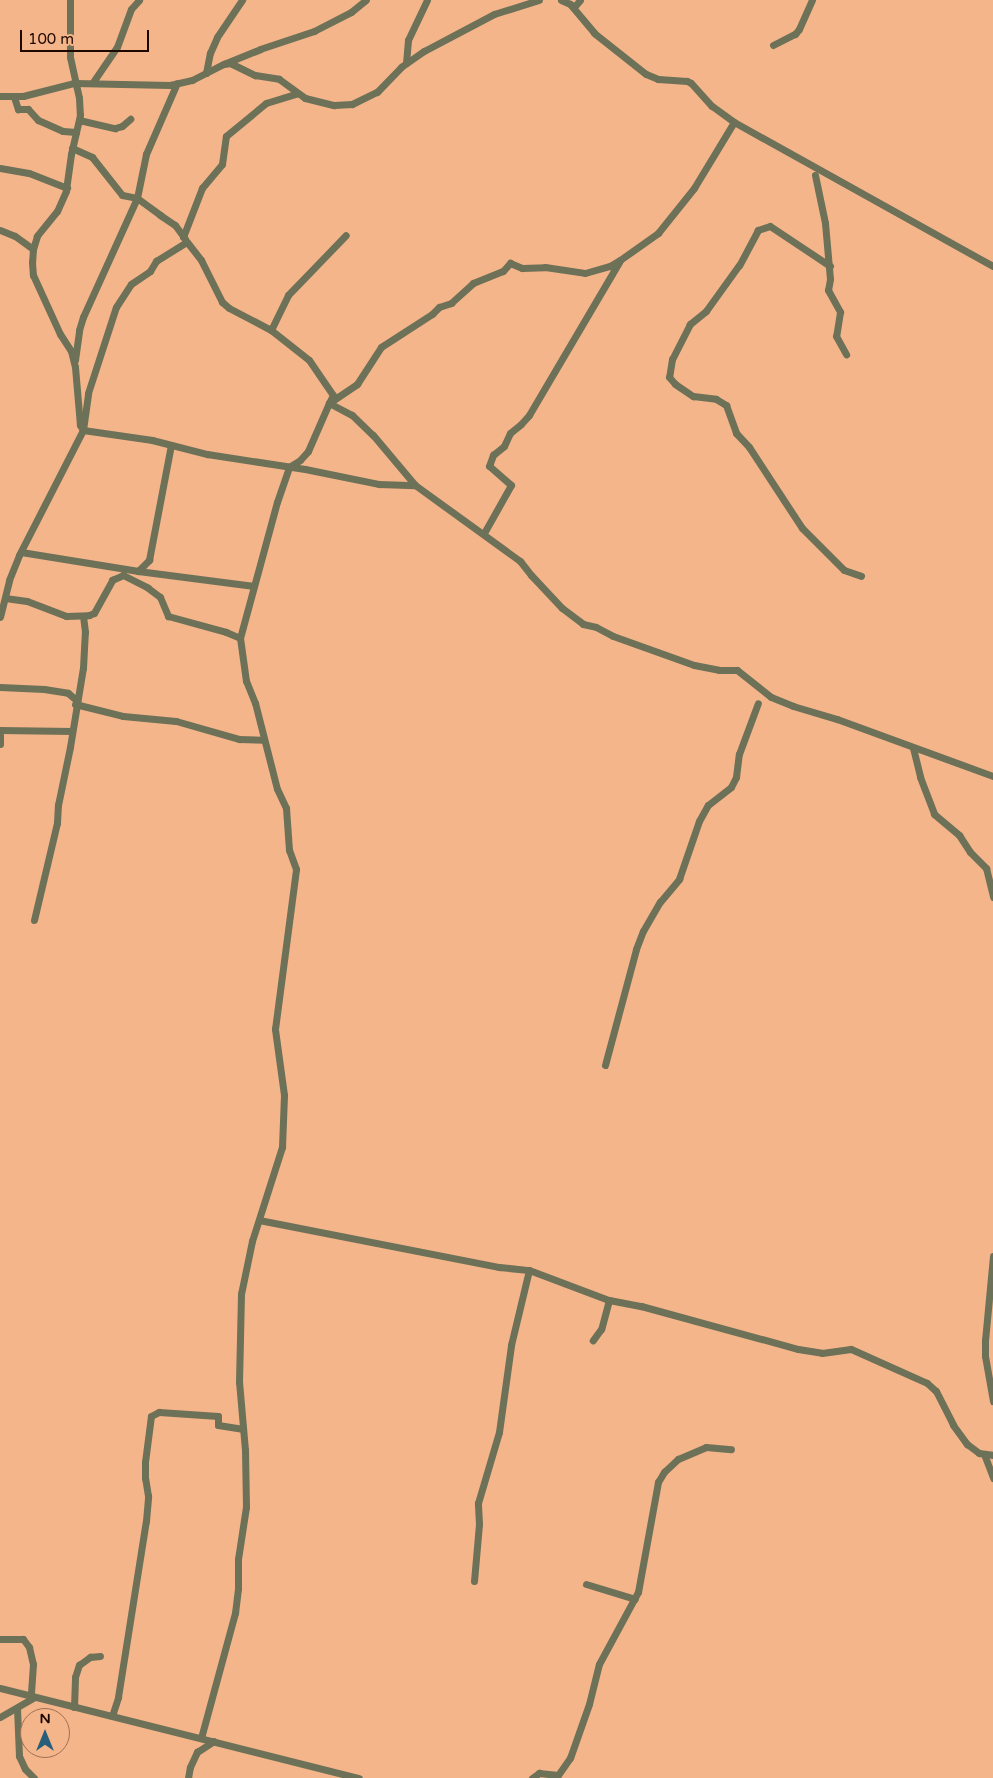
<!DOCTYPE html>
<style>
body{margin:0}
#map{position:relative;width:993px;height:1778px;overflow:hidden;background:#f4b58b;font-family:"Varela Round",sans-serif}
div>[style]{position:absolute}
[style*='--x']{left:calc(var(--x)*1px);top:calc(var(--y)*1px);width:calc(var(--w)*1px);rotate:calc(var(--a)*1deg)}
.minor>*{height:7px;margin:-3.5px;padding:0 3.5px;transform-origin:3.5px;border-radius:3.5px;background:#6d7157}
span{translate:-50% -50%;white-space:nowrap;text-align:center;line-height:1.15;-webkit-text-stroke:4px #f4b58b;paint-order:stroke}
.north{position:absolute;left:20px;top:1708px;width:50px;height:50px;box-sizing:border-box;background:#f4b58b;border:1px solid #9e7053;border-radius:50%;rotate:0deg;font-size:14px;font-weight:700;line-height:20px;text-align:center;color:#1d0800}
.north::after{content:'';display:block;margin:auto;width:18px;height:22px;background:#295e7a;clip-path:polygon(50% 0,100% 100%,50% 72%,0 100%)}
.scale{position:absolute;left:20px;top:30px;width:129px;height:22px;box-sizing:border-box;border:2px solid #1d0800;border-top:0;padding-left:6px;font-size:15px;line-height:18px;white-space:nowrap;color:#1d0800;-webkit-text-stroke:4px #f4b58b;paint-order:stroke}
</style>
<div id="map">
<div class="minor">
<div style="--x:70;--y:0;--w:57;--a:90"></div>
<div style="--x:70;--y:57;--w:42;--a:77.6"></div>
<div style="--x:79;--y:98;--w:17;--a:87"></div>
<div style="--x:80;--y:115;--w:40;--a:103"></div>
<div style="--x:71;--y:154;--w:37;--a:98"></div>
<div style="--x:66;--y:191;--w:22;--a:114"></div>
<div style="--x:57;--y:211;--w:32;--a:129"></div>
<div style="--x:37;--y:236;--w:14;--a:107"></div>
<div style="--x:33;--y:249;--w:13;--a:94"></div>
<div style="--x:32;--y:262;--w:13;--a:86"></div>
<div style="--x:33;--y:275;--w:65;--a:65.4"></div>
<div style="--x:60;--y:334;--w:20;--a:57"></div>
<div style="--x:71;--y:351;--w:16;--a:76"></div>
<div style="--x:75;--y:367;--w:58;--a:85.1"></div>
<div style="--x:80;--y:425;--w:6;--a:59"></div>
<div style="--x:83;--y:430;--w:70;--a:8.2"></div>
<div style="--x:152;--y:440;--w:57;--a:14.3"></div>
<div style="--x:207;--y:454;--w:99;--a:8.7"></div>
<div style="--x:305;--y:469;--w:76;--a:11.5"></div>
<div style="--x:379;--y:484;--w:36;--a:2"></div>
<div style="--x:561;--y:0;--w:10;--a:24"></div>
<div style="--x:570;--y:4;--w:38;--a:50"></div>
<div style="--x:594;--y:33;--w:66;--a:38.3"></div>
<div style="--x:646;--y:74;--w:13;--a:23"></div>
<div style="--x:658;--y:79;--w:29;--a:4"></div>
<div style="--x:687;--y:81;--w:4;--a:27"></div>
<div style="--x:691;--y:83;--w:31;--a:48"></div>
<div style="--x:712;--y:106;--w:27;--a:36"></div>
<div style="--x:734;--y:122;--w:296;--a:29.1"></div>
<div style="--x:574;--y:7;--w:9;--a:-49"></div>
<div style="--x:773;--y:45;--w:25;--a:-27"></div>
<div style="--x:795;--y:34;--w:6;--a:-51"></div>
<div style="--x:799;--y:29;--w:32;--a:-66"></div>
<div style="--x:226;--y:63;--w:37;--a:-22"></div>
<div style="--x:260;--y:49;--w:57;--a:-18.4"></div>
<div style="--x:314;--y:31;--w:42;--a:-27.2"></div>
<div style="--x:351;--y:12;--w:19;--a:-39"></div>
<div style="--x:406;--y:63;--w:23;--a:-85"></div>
<div style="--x:408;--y:40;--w:44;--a:-64.6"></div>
<div style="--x:206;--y:73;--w:20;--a:-79"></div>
<div style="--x:210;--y:53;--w:17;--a:-66"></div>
<div style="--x:217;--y:37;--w:45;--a:-56"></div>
<div style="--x:93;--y:82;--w:42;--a:-55.6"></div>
<div style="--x:117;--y:47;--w:40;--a:-69.8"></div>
<div style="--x:131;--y:9;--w:12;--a:-48"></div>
<div style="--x:0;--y:96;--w:23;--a:0"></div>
<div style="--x:23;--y:96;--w:53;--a:-14.3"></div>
<div style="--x:74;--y:83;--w:96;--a:1.2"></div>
<div style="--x:170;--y:85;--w:23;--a:-13"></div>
<div style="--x:192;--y:80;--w:36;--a:-27"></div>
<div style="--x:224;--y:64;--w:6;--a:-9"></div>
<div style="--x:230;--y:63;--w:28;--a:26"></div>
<div style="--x:255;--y:75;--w:24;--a:9"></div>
<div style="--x:279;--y:79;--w:32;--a:36"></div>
<div style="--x:305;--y:98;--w:30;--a:14"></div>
<div style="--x:334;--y:105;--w:18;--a:-3"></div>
<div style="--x:352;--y:104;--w:28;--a:-26"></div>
<div style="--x:377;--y:92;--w:35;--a:-46"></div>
<div style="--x:401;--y:67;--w:28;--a:-35"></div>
<div style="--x:424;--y:51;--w:79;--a:-27.9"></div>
<div style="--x:494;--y:14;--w:47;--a:-17.3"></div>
<div style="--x:14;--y:97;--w:13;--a:72"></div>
<div style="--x:18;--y:109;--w:10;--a:0"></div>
<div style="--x:28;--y:109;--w:15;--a:48"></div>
<div style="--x:38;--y:120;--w:27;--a:24"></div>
<div style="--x:63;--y:131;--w:13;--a:4"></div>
<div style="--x:79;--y:120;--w:37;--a:13"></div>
<div style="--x:115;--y:128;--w:7;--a:-16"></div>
<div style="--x:122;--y:126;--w:11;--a:-41"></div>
<div style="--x:72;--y:148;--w:22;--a:24"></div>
<div style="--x:92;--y:157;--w:48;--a:51.7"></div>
<div style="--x:122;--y:195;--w:15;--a:11"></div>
<div style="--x:137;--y:198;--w:29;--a:36"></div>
<div style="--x:160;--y:215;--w:18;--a:34"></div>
<div style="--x:175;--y:225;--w:17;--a:54"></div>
<div style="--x:0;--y:168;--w:29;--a:10"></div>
<div style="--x:29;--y:173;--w:41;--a:21.5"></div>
<div style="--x:815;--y:175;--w:49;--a:78.2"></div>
<div style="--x:825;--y:223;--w:56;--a:84.9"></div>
<div style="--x:830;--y:279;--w:11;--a:100"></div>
<div style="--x:828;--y:290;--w:25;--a:61"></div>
<div style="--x:840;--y:312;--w:24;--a:99"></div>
<div style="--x:836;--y:336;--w:21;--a:61"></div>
<div style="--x:0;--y:230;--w:16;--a:22"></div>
<div style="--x:15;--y:236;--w:22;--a:36"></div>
<div style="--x:183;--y:237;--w:53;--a:-68.8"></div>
<div style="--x:202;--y:188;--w:31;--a:-50"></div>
<div style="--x:222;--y:164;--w:28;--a:-82"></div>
<div style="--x:226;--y:136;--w:52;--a:-39.5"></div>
<div style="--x:266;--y:103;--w:31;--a:-17"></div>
<div style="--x:830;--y:266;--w:72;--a:-146.3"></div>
<div style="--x:770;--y:226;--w:13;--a:162"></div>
<div style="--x:758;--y:230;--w:40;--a:118"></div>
<div style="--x:739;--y:265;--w:57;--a:125.7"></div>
<div style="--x:706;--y:311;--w:21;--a:141"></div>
<div style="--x:690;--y:324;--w:39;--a:117"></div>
<div style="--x:672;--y:359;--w:18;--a:99"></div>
<div style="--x:669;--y:377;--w:9;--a:49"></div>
<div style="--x:675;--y:384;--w:22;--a:34"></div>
<div style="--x:693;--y:396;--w:23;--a:7"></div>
<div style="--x:716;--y:399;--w:12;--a:31"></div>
<div style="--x:726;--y:405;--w:30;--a:70"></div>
<div style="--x:736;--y:433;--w:19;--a:47"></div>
<div style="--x:749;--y:447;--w:97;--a:56.8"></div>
<div style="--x:802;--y:528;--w:59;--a:45"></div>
<div style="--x:844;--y:570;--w:18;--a:19"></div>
<div style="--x:271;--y:330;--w:39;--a:-64"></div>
<div style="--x:288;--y:295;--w:83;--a:-46"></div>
<div style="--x:75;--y:360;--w:30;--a:-82"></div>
<div style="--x:79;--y:330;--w:14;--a:-73"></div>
<div style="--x:83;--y:317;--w:131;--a:-65.6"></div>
<div style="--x:137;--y:198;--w:45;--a:-78.4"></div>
<div style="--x:146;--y:154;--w:77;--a:-66.4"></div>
<div style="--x:484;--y:533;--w:55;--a:-60.6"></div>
<div style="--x:511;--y:485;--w:29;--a:-139"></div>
<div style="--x:489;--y:466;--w:12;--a:-70"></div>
<div style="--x:493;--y:455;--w:14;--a:-39"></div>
<div style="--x:504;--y:446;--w:14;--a:-65"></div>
<div style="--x:510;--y:433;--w:14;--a:-39"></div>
<div style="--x:521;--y:424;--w:12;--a:-48"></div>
<div style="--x:529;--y:415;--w:178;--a:-59.5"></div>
<div style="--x:21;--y:552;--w:119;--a:9.2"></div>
<div style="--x:138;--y:571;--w:16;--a:-45"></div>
<div style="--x:149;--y:560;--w:117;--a:-79.2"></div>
<div style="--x:138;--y:571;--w:117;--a:7.4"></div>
<div style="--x:5;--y:598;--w:22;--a:8"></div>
<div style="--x:27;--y:601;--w:42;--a:21"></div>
<div style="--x:66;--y:616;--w:23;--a:-2"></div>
<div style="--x:89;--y:615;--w:5;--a:-22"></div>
<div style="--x:94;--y:613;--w:38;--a:-61"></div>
<div style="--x:112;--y:580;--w:12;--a:-24"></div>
<div style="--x:123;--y:575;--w:28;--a:27"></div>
<div style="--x:148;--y:588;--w:15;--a:37"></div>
<div style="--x:160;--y:597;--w:21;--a:67"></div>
<div style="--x:168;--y:616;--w:60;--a:15.4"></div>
<div style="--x:226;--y:632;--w:15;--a:23"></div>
<div style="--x:240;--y:638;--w:141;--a:-74.8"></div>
<div style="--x:277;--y:502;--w:37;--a:-71"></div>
<div style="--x:289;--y:467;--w:13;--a:-32"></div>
<div style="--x:300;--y:460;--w:12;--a:-48"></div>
<div style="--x:308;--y:451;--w:52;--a:-66.4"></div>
<div style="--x:329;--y:403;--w:34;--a:-34"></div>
<div style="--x:357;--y:384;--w:44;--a:-57"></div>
<div style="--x:381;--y:347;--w:61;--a:-32.9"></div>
<div style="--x:432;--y:314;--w:10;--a:-45"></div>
<div style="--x:439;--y:307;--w:13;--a:-18"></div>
<div style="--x:451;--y:303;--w:30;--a:-42"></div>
<div style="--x:473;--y:283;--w:32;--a:-22"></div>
<div style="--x:503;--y:271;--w:11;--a:-49"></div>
<div style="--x:510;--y:263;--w:13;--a:23"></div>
<div style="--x:522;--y:268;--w:23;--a:-2"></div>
<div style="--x:545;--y:267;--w:40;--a:8.5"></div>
<div style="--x:585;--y:273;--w:26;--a:-16"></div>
<div style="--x:610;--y:266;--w:12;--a:-31"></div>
<div style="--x:620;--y:260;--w:47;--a:-35.4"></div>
<div style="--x:658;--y:233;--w:58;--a:-51.3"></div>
<div style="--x:694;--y:188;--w:77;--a:-58.8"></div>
<div style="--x:0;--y:617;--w:38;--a:-76"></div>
<div style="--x:9;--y:580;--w:27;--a:-68"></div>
<div style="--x:19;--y:555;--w:140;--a:-62.9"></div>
<div style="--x:83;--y:430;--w:37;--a:-82"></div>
<div style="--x:88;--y:393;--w:90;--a:-72"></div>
<div style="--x:116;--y:307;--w:27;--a:-57"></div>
<div style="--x:131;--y:284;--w:23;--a:-34"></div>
<div style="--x:150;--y:271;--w:12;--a:-59"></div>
<div style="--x:156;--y:261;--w:36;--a:-32"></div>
<div style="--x:187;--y:242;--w:23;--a:52"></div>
<div style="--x:201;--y:260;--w:47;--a:63.4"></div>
<div style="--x:222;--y:302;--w:9;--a:41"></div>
<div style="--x:229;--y:308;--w:47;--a:27.6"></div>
<div style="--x:271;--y:330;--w:48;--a:38.3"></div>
<div style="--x:309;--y:360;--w:42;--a:55.6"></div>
<div style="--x:333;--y:395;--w:9;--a:117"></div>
<div style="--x:329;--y:403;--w:26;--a:28"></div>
<div style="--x:352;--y:415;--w:29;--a:44"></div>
<div style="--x:373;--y:435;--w:65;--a:50"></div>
<div style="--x:415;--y:485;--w:130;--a:35.9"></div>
<div style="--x:520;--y:561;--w:18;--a:52"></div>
<div style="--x:531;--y:575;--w:45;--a:46.8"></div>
<div style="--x:562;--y:608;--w:26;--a:37"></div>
<div style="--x:583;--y:624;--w:13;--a:13"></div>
<div style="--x:596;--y:627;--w:19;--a:28"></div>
<div style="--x:613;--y:636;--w:86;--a:19.7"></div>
<div style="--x:694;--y:665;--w:25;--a:11"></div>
<div style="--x:719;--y:670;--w:18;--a:0"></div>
<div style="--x:737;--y:670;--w:43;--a:38.5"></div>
<div style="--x:771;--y:697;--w:24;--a:22"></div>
<div style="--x:793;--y:706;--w:46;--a:16.5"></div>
<div style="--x:837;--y:719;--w:166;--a:20.1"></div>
<div style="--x:0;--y:687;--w:44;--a:2.6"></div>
<div style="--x:44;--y:689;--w:24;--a:9"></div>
<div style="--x:68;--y:693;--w:11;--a:41"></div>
<div style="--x:75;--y:704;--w:49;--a:14"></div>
<div style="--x:123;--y:716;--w:53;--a:5.4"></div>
<div style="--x:176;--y:721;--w:66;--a:15.9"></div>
<div style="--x:239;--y:739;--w:25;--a:2"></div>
<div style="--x:0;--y:730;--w:72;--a:0.8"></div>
<div style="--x:0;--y:735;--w:9;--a:90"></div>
<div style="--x:913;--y:748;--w:30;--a:76"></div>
<div style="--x:920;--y:777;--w:40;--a:69"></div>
<div style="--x:934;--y:814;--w:33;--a:40"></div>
<div style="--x:959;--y:835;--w:20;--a:57"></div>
<div style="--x:970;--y:852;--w:23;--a:45"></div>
<div style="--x:986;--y:868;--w:30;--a:76"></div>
<div style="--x:34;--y:920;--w:100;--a:-76.7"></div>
<div style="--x:57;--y:823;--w:18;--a:-87"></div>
<div style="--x:58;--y:805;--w:59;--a:-78.3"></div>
<div style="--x:70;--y:747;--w:80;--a:-80.7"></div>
<div style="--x:83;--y:668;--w:36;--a:-87"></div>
<div style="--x:85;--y:632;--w:16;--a:-97"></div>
<div style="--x:605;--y:1065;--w:120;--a:-75"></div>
<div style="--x:636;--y:949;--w:19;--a:-69"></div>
<div style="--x:643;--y:931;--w:34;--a:-60"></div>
<div style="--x:660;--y:902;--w:30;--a:-50"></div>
<div style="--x:679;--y:879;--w:61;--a:-71"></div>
<div style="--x:699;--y:821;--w:18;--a:-61"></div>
<div style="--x:708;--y:805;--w:29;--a:-38"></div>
<div style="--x:731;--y:787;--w:11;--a:-63"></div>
<div style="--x:736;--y:777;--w:23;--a:-83"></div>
<div style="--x:739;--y:754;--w:54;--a:-69.6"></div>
<div style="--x:259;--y:1220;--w:245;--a:11.1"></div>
<div style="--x:499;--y:1267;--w:30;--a:6"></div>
<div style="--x:529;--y:1270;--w:85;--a:20.6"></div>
<div style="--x:609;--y:1300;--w:30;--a:105"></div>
<div style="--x:601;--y:1329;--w:14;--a:126"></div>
<div style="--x:993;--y:1256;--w:84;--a:95.4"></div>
<div style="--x:985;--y:1340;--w:16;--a:90"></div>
<div style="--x:985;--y:1356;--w:46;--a:79.9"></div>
<div style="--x:609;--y:1300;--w:33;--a:11"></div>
<div style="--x:641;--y:1306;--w:163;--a:15.3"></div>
<div style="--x:798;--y:1349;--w:24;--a:9"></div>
<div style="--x:822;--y:1353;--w:29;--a:-8"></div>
<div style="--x:851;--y:1349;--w:83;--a:24.1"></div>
<div style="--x:927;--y:1383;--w:12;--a:42"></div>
<div style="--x:936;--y:1391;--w:38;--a:63"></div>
<div style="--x:953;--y:1425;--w:24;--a:54"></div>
<div style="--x:967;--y:1444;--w:15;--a:37"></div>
<div style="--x:979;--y:1453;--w:14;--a:8"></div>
<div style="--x:984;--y:1454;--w:26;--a:69"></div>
<div style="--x:474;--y:1581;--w:57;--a:-85"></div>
<div style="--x:479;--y:1524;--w:21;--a:-93"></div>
<div style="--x:478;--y:1503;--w:74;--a:-73.5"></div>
<div style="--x:499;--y:1432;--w:88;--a:-82.1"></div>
<div style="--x:511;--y:1345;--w:77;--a:-76.5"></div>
<div style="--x:586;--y:1584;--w:51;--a:17"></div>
<div style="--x:0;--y:1639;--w:23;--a:0"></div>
<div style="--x:23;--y:1639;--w:10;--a:53"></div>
<div style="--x:29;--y:1647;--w:17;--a:77"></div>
<div style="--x:33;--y:1664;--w:32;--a:94"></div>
<div style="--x:0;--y:1688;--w:370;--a:14.1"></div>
<div style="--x:74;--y:1707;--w:30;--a:-88"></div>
<div style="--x:75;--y:1677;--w:13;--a:-72"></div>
<div style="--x:79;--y:1665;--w:14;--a:-36"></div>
<div style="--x:90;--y:1657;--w:10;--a:-6"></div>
<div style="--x:17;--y:1708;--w:48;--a:87.6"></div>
<div style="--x:19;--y:1756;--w:14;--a:65"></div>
<div style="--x:25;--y:1769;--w:13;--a:45"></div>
<div style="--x:112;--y:1716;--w:20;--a:-72"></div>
<div style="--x:118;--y:1697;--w:178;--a:-81"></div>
<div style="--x:146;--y:1521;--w:25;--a:-85"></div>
<div style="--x:148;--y:1496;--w:18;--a:-99"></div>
<div style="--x:145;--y:1478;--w:16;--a:-90"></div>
<div style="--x:145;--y:1462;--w:46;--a:-82.6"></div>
<div style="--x:151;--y:1416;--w:9;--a:-27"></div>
<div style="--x:159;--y:1412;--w:59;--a:3.9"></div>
<div style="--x:218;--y:1416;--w:9;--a:90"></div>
<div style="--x:218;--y:1425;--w:24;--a:9"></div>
<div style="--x:0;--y:1717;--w:39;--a:-30"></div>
<div style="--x:201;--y:1738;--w:130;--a:-74.8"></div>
<div style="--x:235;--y:1613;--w:25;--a:-83"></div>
<div style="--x:238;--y:1588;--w:29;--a:-90"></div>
<div style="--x:238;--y:1559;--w:53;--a:-81.3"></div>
<div style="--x:246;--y:1507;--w:57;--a:-91"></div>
<div style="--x:245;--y:1450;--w:68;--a:-95"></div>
<div style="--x:239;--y:1382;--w:88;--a:-88.7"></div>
<div style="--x:241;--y:1294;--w:54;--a:-78.3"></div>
<div style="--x:252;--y:1241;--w:99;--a:-72.3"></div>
<div style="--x:282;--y:1147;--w:52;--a:-87.8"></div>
<div style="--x:284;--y:1095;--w:67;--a:-97.8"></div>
<div style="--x:275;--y:1029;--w:161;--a:-82.5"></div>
<div style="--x:296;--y:869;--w:20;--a:-110"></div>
<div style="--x:289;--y:850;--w:42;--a:-94.1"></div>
<div style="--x:286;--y:808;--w:21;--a:-115"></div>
<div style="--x:277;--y:789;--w:89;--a:-104.3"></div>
<div style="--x:255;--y:703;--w:24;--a:-112"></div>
<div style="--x:246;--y:681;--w:43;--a:-97.9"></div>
<div style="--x:188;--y:1778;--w:11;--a:-80"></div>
<div style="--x:190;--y:1767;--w:17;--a:-65"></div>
<div style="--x:197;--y:1752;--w:20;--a:-33"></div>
<div style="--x:532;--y:1778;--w:9;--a:-36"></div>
<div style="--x:539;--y:1773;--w:19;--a:6"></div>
<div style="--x:558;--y:1775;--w:21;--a:-55"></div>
<div style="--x:570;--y:1758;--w:57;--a:-70.6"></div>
<div style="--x:589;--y:1704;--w:41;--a:-76"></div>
<div style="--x:599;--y:1664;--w:82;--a:-61.6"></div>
<div style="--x:638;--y:1592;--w:112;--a:-79.7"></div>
<div style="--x:658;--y:1482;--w:12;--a:-59"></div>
<div style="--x:664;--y:1472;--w:19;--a:-43"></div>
<div style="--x:678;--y:1459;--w:30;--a:-23"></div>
<div style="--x:706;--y:1447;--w:25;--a:5"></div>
</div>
<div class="north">N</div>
<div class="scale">100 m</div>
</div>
